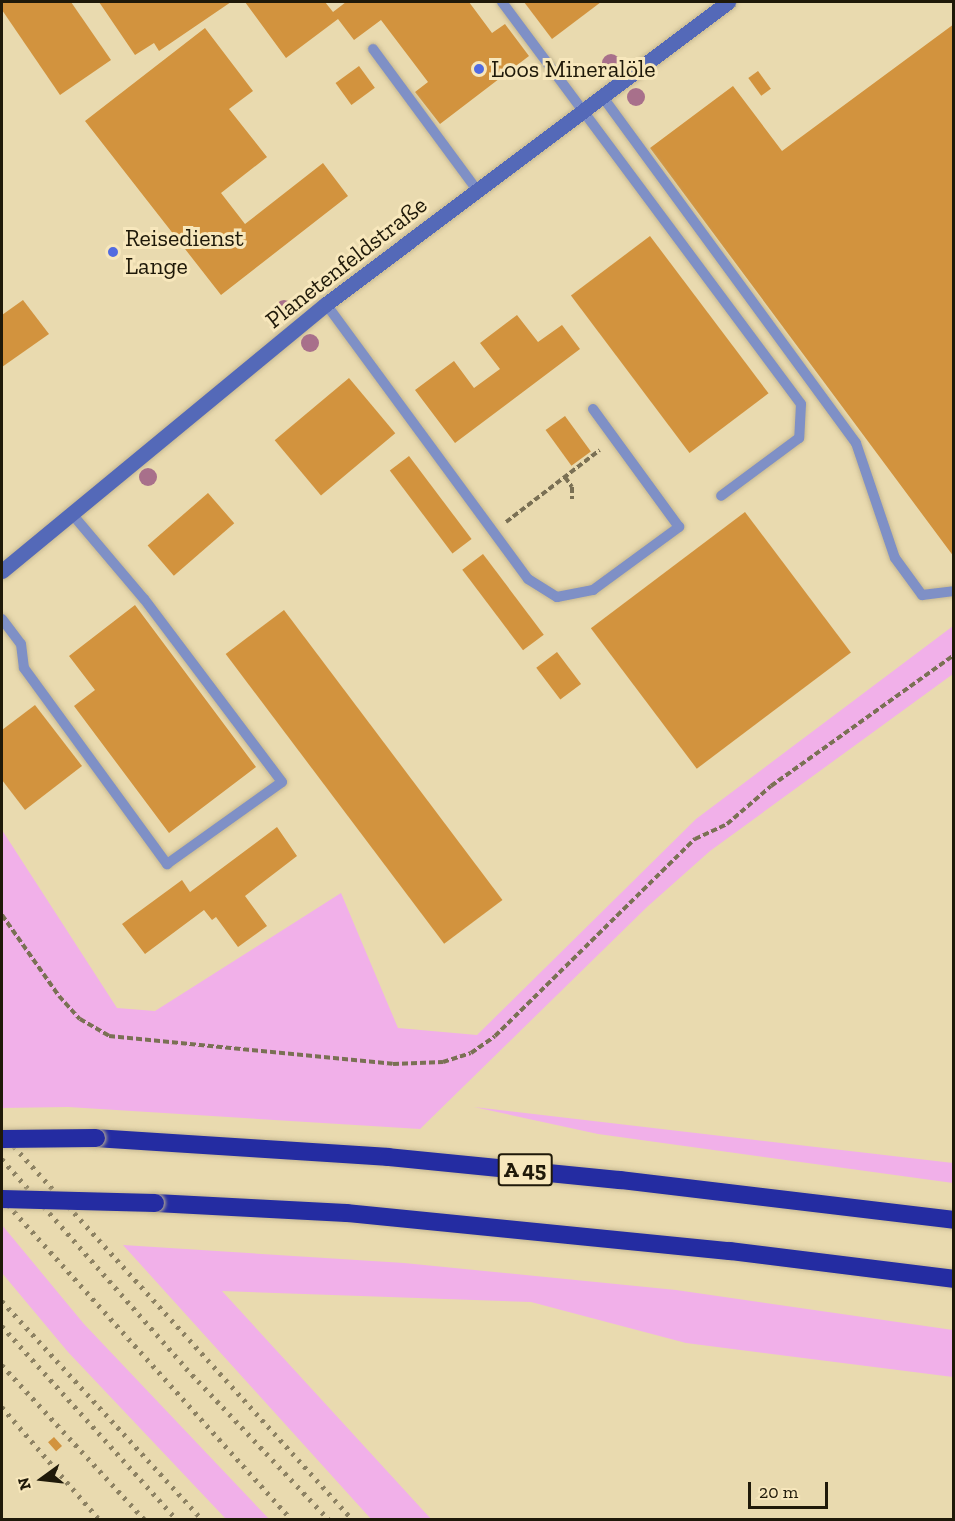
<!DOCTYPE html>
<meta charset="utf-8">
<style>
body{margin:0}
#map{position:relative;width:955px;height:1521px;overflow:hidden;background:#e9daaf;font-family:"Zilla Slab",serif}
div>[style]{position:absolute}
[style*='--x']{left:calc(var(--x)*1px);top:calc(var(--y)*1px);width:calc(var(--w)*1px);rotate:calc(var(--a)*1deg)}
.green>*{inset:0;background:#f1b0e9}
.building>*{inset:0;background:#d2933e;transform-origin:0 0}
.path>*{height:4px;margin-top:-2px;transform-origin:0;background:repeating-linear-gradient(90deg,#7a7054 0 6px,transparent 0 9px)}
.roads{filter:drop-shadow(0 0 2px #c5b791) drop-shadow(0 0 2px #c5b791)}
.lane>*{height:10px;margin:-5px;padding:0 5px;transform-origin:5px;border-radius:5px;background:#7f90c6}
.secondary>*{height:15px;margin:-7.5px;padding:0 7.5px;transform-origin:7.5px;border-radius:7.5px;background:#5469b8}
.highway>*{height:18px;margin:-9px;padding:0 9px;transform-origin:9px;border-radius:9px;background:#242ca2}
.rail>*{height:4.5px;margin-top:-2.25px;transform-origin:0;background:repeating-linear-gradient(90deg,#8d8263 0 3px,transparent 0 9px)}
.bridges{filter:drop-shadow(0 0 2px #c5b791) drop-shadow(0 0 2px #c5b791)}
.highway-bridge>*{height:18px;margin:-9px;padding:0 9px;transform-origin:9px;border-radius:9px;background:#242ca2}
.trees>*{width:18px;height:18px;margin:-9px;border-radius:50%;background:#a8708b}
.dots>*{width:16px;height:16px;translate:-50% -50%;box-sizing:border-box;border:3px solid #f7e7bc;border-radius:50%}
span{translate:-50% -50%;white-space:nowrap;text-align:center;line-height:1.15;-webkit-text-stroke:6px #f7e7bc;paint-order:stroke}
.shield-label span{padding:2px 4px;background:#f7e7bc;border:2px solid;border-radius:4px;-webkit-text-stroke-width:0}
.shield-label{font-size:22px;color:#1f1909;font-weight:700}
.poi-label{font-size:24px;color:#1f1909}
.left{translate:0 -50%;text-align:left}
.street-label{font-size:24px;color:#1f1909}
.frame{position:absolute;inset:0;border:3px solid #1f1909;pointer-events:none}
.north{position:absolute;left:12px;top:1449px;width:60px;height:60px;-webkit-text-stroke:4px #f7e7bc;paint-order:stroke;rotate:255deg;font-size:16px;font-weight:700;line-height:24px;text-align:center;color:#1f1909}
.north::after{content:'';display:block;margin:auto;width:21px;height:27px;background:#1f1909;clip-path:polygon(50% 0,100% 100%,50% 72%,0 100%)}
.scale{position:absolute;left:748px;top:1482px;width:80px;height:27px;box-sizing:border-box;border:3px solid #1f1909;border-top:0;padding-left:8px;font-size:18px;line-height:21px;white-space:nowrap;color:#1f1909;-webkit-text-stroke:4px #f7e7bc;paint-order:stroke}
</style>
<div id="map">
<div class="green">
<div style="clip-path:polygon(953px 626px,953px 674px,710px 851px,647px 907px,420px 1129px,68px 1107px,2px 1108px,2px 830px,117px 1008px,155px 1011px,341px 893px,398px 1028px,477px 1035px,696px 819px)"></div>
<div style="clip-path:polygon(474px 1107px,953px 1163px,953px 1183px,598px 1134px)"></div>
<div style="clip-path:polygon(2px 1225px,84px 1324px,269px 1519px,226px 1519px,68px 1352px,2px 1273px)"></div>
<div style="clip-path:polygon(123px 1245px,404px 1263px,676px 1290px,953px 1330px,953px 1377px,686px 1343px,531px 1302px,222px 1291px,431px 1519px,371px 1519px)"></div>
</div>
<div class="building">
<div style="clip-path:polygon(2px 2px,71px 2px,111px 60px,60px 95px,2px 10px)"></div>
<div style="clip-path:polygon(99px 2px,231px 2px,159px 51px,154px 43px,135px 55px)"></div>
<div style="clip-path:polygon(245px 2px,325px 2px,333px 12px,346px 2px,469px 2px,492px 33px,505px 24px,529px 56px,440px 124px,415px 92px,428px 82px,381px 20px,354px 40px,338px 19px,286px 58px)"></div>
<div style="clip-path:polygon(524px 2px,601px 2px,552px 39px)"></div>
<div style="clip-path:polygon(954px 24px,954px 557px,650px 148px,733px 86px,782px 151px)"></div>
<div style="clip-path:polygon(205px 28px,253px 91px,229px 109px,267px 157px,221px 193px,245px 224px,323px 163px,348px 196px,221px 295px,85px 121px)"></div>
<div style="left:359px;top:66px;width:27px;height:29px;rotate:54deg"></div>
<div style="left:758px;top:71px;width:22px;height:12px;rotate:54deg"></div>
<div style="left:650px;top:236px;width:197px;height:99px;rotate:53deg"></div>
<div style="clip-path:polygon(23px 300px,49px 334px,2px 367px,2px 315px)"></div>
<div style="clip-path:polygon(517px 315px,538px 342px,562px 325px,580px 349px,455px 443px,415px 390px,454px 361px,474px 388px,500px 369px,480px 343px)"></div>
<div style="left:349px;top:378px;width:72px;height:97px;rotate:50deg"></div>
<div style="left:565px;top:416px;width:44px;height:24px;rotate:54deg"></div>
<div style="left:409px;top:456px;width:104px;height:24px;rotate:53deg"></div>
<div style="left:208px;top:493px;width:40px;height:80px;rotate:49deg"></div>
<div style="left:745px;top:512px;width:176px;height:193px;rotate:53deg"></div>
<div style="left:483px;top:554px;width:101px;height:26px;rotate:53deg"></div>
<div style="clip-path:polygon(135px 605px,256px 767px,169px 833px,74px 706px,95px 690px,69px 656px)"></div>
<div style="left:284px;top:610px;width:363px;height:73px;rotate:53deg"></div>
<div style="left:557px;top:652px;width:40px;height:26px;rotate:53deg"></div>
<div style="clip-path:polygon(35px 705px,82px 766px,25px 810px,2px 780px,2px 730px)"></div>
<div style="clip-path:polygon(277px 827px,297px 856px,245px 896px,267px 926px,238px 947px,216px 917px,212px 920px,204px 910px,145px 954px,122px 924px,182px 880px,190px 892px)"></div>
<div style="left:54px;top:1437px;width:12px;height:8px;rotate:48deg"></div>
</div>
<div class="path">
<div style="--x:565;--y:477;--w:12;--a:55"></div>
<div style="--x:572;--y:487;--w:12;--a:90"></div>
<div style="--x:506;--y:522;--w:118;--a:-37.5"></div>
<div style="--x:2;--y:915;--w:99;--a:54.9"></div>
<div style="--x:59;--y:996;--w:31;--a:48"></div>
<div style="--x:80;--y:1019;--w:34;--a:30"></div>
<div style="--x:109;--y:1036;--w:285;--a:5.6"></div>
<div style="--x:393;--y:1064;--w:50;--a:-2.3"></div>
<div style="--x:443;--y:1062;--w:29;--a:-18"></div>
<div style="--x:471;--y:1053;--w:29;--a:-35"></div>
<div style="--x:495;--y:1036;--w:281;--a:-44.6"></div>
<div style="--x:695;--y:839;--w:35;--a:-25"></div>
<div style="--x:727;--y:824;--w:58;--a:-40.8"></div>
<div style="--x:771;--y:786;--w:225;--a:-35.6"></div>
</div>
<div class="roads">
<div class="lane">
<div style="--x:502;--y:2;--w:501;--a:53.36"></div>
<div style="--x:801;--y:404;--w:34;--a:93"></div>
<div style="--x:799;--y:438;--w:97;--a:143.4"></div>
<div style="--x:373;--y:49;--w:175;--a:53.6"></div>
<div style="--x:602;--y:96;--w:430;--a:53.8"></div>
<div style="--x:856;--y:443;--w:121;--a:71.3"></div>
<div style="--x:895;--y:558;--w:46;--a:53.9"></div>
<div style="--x:922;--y:595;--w:32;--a:-7"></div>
<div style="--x:326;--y:304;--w:341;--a:53.7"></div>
<div style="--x:528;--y:579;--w:34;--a:32"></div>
<div style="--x:557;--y:597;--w:37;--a:-11"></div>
<div style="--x:593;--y:590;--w:107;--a:-36.2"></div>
<div style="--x:679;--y:527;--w:146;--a:-126.1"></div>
<div style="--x:2;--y:619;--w:31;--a:53"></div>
<div style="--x:21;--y:644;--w:24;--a:83"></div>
<div style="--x:24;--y:668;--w:243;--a:53.9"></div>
<div style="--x:167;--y:864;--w:141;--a:-35.5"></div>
<div style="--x:282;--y:782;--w:229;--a:-127"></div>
<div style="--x:144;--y:599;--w:111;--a:-130.3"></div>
</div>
<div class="secondary">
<div style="--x:2;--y:571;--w:420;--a:-39.5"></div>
<div style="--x:326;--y:304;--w:503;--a:-36.92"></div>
</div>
<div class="highway">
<div style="--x:96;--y:1138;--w:293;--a:3.7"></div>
<div style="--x:388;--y:1157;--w:233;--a:5.7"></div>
<div style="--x:620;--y:1180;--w:336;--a:6.8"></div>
<div style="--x:155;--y:1203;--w:192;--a:3"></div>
<div style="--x:347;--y:1213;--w:385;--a:5.7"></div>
<div style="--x:730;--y:1251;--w:226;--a:7.1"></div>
</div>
</div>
<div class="rail">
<div style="--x:2;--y:1133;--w:522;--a:47.79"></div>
<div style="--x:2;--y:1159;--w:278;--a:48.6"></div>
<div style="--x:186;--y:1368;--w:209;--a:46.7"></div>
<div style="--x:2;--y:1198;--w:433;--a:48"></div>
<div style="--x:2;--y:1301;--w:297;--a:47.5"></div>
<div style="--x:2;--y:1326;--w:261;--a:47.9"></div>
<div style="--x:2;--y:1365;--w:211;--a:47.3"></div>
<div style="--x:2;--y:1407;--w:150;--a:49.1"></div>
</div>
<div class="bridges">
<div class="highway-bridge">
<div style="--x:2;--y:1139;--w:94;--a:-0.6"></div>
<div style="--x:2;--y:1199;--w:153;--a:1.5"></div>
</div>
</div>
<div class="trees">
<div style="left:611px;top:63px"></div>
<div style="left:636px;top:97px"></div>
<div style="left:284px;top:309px"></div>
<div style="left:310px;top:343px"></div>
<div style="left:148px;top:477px"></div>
</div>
<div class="dots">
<div style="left:479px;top:69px;background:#526be0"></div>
<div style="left:113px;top:252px;background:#526be0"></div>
</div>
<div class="shield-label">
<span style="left:525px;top:1170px">A 45</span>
</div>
<div class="poi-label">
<span class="left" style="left:491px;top:69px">Loos Mineralöle</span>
<span class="left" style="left:125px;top:252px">Reisedienst<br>Lange</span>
</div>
<div class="street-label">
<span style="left:346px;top:262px;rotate:-38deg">Planetenfeldstraße</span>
</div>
<div class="frame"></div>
<div class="north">N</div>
<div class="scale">20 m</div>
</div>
